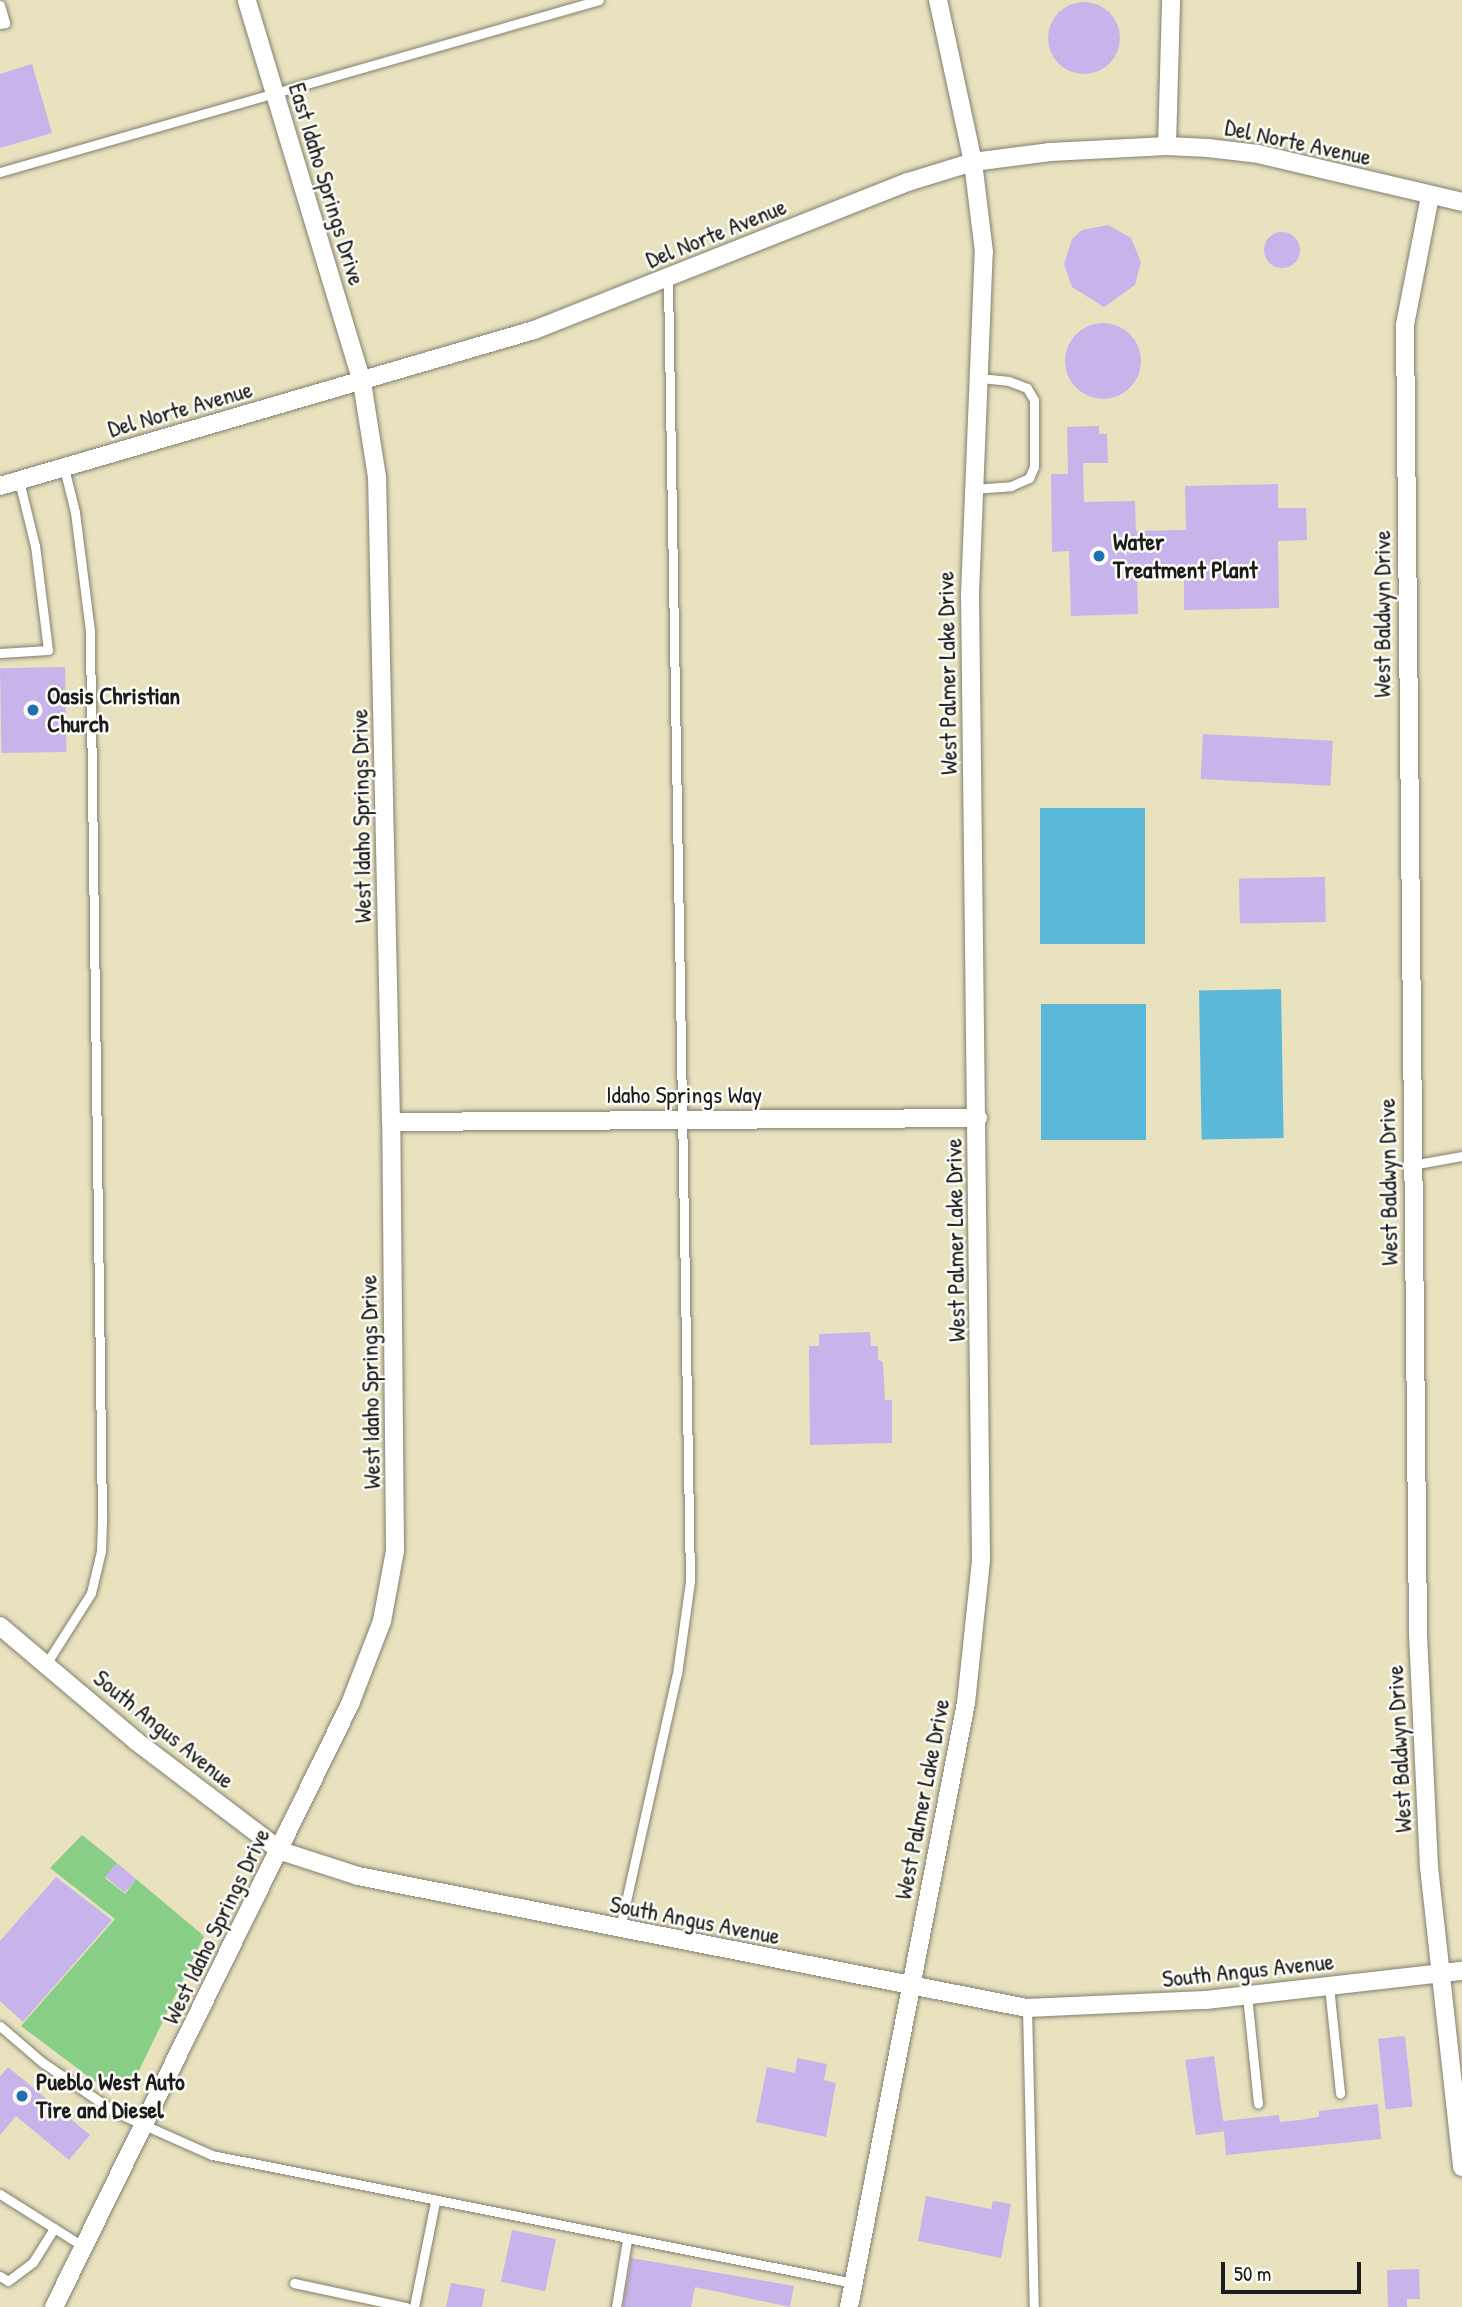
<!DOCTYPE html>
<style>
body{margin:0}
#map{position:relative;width:1462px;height:2307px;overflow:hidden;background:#e8e2bf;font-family:"Patrick Hand",sans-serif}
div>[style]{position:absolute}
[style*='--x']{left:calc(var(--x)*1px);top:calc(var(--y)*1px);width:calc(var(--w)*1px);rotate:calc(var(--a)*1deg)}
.green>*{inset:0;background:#89ce87}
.water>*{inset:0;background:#5bb8d9;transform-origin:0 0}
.building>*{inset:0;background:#c6b4eb;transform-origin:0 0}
.round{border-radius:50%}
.roads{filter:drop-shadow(0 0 2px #827f6e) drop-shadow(0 0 2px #827f6e)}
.lane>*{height:9px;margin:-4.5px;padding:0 4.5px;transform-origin:4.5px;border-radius:4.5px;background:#fff}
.street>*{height:18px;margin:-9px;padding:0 9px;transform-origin:9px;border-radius:9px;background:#fff}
.dots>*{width:19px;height:19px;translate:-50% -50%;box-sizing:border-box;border:4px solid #fdfcf7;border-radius:50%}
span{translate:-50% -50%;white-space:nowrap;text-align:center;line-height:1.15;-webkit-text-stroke:5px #fdfcf7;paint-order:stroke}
.street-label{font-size:24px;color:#1c1c1c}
.poi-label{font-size:24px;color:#1c1c1c;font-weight:700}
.left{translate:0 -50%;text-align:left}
.scale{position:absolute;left:1221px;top:2262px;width:140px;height:32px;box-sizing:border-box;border:4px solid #1c1c1c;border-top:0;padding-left:9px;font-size:21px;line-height:24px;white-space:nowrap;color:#1c1c1c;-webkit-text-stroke:5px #fdfcf7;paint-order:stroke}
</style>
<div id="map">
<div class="green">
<div style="clip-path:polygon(82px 1835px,117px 1863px,105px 1878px,125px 1894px,136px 1879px,204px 1936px,132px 2085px,105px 2089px,21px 2026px,115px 1919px,50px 1868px)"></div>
</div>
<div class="water">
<div style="left:1145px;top:808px;width:136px;height:105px;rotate:90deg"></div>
<div style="left:1281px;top:989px;width:149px;height:82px;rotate:89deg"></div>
<div style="left:1146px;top:1004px;width:136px;height:105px;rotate:90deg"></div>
</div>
<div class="building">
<div class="round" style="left:1048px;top:2px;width:72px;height:72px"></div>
<div style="clip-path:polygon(32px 64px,52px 133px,0 148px,0 74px)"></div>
<div style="clip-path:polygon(1108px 225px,1131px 238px,1141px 262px,1135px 285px,1104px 307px,1072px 287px,1064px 264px,1072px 239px,1082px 230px)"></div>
<div class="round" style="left:1264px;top:232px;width:36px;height:36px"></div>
<div class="round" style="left:1065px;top:323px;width:76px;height:76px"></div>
<div style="clip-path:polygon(1099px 426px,1099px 434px,1107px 434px,1108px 463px,1083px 463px,1084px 502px,1135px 501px,1136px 531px,1186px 530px,1185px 486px,1278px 484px,1278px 508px,1306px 508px,1307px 540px,1278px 541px,1279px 608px,1184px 610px,1184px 573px,1137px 574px,1138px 614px,1071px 616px,1069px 551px,1052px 552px,1051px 474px,1068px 474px,1067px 427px)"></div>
<div style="left:65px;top:667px;width:85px;height:65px;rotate:89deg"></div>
<div style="left:1203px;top:734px;width:130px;height:45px;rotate:3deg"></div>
<div style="left:1325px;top:877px;width:45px;height:86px;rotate:89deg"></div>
<div style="clip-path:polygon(870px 1332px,871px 1346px,878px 1346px,878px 1359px,883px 1363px,885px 1400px,892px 1400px,892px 1443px,810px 1445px,809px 1346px,819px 1346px,819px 1334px)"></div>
<div style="left:117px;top:1863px;width:25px;height:18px;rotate:40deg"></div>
<div style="clip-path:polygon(56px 1877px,112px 1920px,23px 2022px,0 2001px,0 1941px)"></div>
<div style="left:1405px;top:2036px;width:71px;height:27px;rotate:84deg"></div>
<div style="left:1214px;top:2056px;width:76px;height:29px;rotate:82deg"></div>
<div style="clip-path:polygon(797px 2058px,827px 2064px,824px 2080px,836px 2083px,826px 2137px,756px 2122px,767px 2067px,795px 2073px)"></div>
<div style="clip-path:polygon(8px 2067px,90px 2135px,69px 2160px,16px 2116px,0 2135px,0 2077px)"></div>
<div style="clip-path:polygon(1378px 2104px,1381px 2139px,1226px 2155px,1223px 2121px,1279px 2115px,1280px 2122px,1300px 2120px,1319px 2117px,1319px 2111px)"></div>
<div style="clip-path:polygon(926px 2196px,991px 2209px,993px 2201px,1011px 2204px,1001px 2258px,918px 2241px)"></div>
<div style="left:512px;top:2230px;width:45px;height:53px;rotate:12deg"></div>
<div style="clip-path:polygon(631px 2258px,794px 2286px,790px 2307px,695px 2287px,691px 2307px,623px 2307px)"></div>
<div style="clip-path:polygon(1419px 2269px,1420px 2299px,1407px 2299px,1407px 2307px,1388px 2307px,1387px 2270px)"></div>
<div style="clip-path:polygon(451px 2283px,485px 2289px,482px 2307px,446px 2307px)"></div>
</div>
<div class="roads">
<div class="lane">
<div style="--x:0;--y:5;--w:19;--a:74"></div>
<div style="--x:5;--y:23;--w:5;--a:169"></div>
<div style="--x:0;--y:172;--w:623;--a:-16.02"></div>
<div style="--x:972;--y:489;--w:39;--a:-4"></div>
<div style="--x:1011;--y:486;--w:20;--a:-24"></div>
<div style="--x:1029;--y:478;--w:12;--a:-66"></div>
<div style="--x:1034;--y:467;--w:67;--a:-90"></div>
<div style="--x:1034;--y:400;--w:14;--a:-120"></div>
<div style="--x:1027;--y:388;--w:19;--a:-159"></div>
<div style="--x:1009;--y:381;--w:30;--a:-174"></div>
<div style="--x:0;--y:653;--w:48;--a:-3.6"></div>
<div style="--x:48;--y:650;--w:105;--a:-97.1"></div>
<div style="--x:35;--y:546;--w:67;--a:-103.8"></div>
<div style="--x:1412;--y:1165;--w:51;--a:-10.2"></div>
<div style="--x:46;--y:1664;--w:84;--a:-57.6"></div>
<div style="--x:91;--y:1593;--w:43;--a:-76.6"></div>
<div style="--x:101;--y:1551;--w:33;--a:-88"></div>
<div style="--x:102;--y:1518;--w:887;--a:-90.78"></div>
<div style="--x:90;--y:631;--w:120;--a:-97.2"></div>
<div style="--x:75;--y:512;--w:45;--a:-104"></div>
<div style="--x:620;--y:1928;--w:260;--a:-77.4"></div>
<div style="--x:677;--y:1674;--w:94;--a:-82"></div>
<div style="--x:690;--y:1581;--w:1302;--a:-90.97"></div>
<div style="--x:1329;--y:1986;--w:108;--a:84.1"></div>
<div style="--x:1247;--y:1995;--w:109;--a:84.2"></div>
<div style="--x:1027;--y:2008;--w:299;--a:88.7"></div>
<div style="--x:0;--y:2026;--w:55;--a:40.6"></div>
<div style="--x:42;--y:2062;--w:88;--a:34.4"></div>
<div style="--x:115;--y:2112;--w:106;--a:23.9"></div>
<div style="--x:212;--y:2155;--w:654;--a:11.29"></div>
<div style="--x:0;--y:2194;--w:99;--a:32.2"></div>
<div style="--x:0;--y:2276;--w:9;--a:32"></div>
<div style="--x:8;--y:2281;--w:31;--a:-37"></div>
<div style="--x:33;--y:2262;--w:40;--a:-58"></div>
<div style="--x:294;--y:2283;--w:115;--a:12.1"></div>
<div style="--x:414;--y:2307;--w:107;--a:-78.7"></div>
<div style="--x:616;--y:2307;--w:68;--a:-80.7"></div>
</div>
<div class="street">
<div style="--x:1167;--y:146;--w:146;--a:-88.4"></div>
<div style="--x:1430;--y:196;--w:131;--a:101"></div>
<div style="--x:1405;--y:325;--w:1309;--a:89.43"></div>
<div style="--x:1418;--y:1634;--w:233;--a:87.3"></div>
<div style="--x:1429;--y:1867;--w:302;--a:83.7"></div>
<div style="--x:0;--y:486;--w:556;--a:-16.28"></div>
<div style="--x:534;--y:330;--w:402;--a:-21.6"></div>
<div style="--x:908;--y:182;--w:68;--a:-17.1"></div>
<div style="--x:973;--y:162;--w:78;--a:-7.4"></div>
<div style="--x:1050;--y:152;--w:117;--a:-2.9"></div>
<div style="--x:1167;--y:146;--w:41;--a:2.8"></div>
<div style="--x:1208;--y:148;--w:50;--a:6.8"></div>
<div style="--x:1258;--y:154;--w:210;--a:13.2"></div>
<div style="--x:391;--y:1122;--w:587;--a:-0.39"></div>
<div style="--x:0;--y:1626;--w:178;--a:40.2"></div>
<div style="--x:136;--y:1741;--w:182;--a:37.2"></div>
<div style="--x:281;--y:1851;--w:81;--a:18"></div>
<div style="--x:358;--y:1876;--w:682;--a:11.16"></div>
<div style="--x:1027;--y:2008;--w:179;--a:-2.6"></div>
<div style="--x:1206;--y:2000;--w:258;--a:-6.5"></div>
<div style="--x:54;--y:2307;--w:672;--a:-63.85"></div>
<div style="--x:350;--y:1704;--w:89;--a:-68.9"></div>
<div style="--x:382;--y:1621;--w:71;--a:-79.5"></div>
<div style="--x:395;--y:1551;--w:429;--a:-90.5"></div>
<div style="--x:391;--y:1122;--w:645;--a:-91.24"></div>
<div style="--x:377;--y:477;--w:96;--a:-99"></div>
<div style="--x:362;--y:382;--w:399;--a:-106.8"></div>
<div style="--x:849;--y:2307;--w:615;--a:-79.04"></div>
<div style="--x:966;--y:1703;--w:143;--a:-84"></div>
<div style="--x:981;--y:1561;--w:967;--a:-90.65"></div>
<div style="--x:970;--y:594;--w:342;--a:-87.7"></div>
<div style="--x:984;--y:252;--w:91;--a:-97"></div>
<div style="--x:973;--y:162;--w:166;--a:-102.2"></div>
</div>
</div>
<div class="dots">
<div style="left:1099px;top:556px;background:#1f6fb2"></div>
<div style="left:33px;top:710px;background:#1f6fb2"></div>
<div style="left:22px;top:2096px;background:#1f6fb2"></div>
</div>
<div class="street-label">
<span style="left:1298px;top:142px;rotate:12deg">Del Norte Avenue</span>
<span style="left:327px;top:184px;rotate:73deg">East Idaho Springs Drive</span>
<span style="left:716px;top:233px;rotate:-22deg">Del Norte Avenue</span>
<span style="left:180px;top:409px;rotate:-16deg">Del Norte Avenue</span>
<span style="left:1382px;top:614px;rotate:-90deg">West Baldwyn Drive</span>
<span style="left:947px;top:673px;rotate:-91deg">West Palmer Lake Drive</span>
<span style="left:361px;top:816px;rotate:-91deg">West Idaho Springs Drive</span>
<span style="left:684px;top:1095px">Idaho Springs Way</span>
<span style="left:1388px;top:1182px;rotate:-91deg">West Baldwyn Drive</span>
<span style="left:955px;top:1240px;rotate:-91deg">West Palmer Lake Drive</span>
<span style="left:370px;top:1382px;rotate:-91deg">West Idaho Springs Drive</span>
<span style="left:164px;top:1729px;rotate:39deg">South Angus Avenue</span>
<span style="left:1399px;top:1749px;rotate:-93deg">West Baldwyn Drive</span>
<span style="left:922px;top:1799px;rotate:-79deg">West Palmer Lake Drive</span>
<span style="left:695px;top:1920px;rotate:11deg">South Angus Avenue</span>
<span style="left:216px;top:1926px;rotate:-64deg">West Idaho Springs Drive</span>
<span style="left:1248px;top:1970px;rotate:-6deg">South Angus Avenue</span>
</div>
<div class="poi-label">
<span class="left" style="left:1113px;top:556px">Water<br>Treatment Plant</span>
<span class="left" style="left:47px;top:710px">Oasis Christian<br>Church</span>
<span class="left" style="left:36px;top:2096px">Pueblo West Auto<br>Tire and Diesel</span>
</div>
<div class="scale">50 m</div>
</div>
